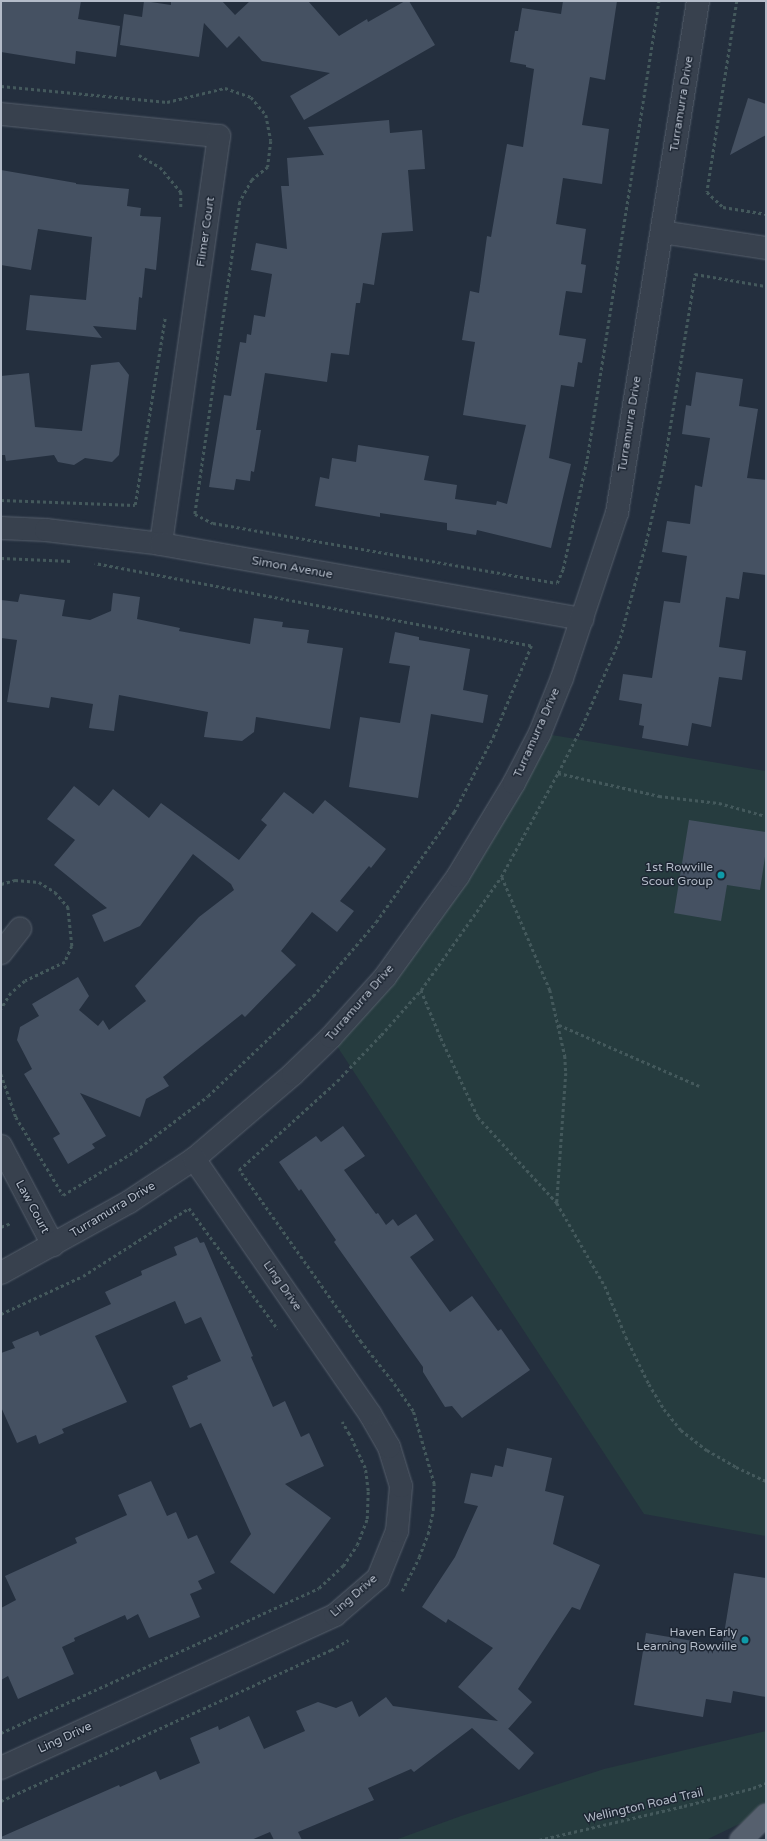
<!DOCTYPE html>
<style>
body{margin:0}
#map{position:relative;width:767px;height:1841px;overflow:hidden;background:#242f3e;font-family:"Varela Round",sans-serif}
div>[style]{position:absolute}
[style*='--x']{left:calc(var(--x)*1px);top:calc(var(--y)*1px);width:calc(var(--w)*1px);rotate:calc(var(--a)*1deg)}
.green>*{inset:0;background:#263c3f}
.building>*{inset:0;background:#455162}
.path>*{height:2.5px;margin-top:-1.25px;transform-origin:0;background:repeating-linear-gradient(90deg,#44595c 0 3px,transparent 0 6px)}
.roads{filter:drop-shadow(0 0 1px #565f6c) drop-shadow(0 0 1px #565f6c)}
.minor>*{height:22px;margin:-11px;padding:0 11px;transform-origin:11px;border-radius:11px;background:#38414e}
.primary>*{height:22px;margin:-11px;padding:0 11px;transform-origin:11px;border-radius:11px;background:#56606e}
.dots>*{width:11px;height:11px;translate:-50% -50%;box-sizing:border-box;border:2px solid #1d2633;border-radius:50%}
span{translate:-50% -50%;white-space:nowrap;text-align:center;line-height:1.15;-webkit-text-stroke:3px #1d2633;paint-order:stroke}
.street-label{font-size:12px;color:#b4bcc9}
.poi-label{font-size:12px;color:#b4bcc9}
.right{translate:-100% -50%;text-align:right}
.frame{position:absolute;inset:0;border:2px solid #b4bcc9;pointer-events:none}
</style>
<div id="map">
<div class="green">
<div style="clip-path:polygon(540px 733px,766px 771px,766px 1536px,644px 1514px,331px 1037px,385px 977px)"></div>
<div style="clip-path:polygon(766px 1731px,766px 1811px,706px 1840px,395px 1840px,461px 1816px,604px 1769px)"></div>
</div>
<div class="building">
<div style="clip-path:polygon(1px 1px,81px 1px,78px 19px,120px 26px,116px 57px,76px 51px,75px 64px,1px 52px)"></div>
<div style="clip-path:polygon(144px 1px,171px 5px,171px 1px,222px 1px,235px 15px,250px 1px,308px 1px,339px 36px,367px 19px,368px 22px,405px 1px,409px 1px,435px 45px,304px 120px,290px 96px,330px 73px,262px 61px,239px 36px,227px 48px,204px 23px,199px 57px,120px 45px,124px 14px,142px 17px)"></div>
<div style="clip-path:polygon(563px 1px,617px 1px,605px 80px,590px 77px,582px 125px,609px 129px,602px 184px,563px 178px,556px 224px,586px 229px,581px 264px,586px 265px,582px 293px,566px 291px,559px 335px,586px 339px,582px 363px,578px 362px,574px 387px,561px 385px,549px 458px,571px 464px,551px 548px,477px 530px,476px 535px,447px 530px,447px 523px,380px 513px,380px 517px,315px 506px,320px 477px,329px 479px,332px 458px,356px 462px,358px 445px,429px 456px,424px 480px,457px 485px,455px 499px,496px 505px,497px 501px,507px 504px,526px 425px,463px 415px,475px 342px,462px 340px,470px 291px,479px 293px,487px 236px,491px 237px,507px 144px,523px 147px,534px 69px,526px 67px,526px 65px,510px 62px,515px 31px,518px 31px,522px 8px,561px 14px)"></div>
<div style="clip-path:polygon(748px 98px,766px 104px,766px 135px,730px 155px)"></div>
<div style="clip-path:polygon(389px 120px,390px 133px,422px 130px,425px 169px,408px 170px,413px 231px,382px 233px,374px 285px,363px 283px,360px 303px,356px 303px,349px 355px,331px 353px,327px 382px,265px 373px,256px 430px,261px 430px,254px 472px,251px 471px,250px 481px,236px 479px,234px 490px,209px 487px,224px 395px,231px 396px,240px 342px,246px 343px,247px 334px,251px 335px,254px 315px,265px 317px,272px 274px,251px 270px,256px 243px,287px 249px,281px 186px,289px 186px,287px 158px,324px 155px,308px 127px)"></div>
<div style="clip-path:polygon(1px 170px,76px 183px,76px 184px,129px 189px,127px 206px,141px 208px,140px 216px,161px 217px,156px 270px,145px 268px,142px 298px,139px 297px,136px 330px,93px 326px,102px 338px,26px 330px,30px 295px,86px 300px,92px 237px,38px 229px,31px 270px,1px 265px)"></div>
<div style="clip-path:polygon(119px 362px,129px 375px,119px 455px,112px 462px,85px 458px,74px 465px,58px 462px,54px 455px,6px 461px,5px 455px,1px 455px,1px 376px,29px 373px,35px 427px,82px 431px,91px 365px)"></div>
<div style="clip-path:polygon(696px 372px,743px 379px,739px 406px,758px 409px,747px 478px,766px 480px,766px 575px,743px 572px,739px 599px,726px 597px,719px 647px,746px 651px,742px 680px,719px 677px,711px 727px,692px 723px,688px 746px,642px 738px,644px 726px,639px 725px,642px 704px,619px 700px,623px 674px,652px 678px,664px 601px,680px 603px,687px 556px,662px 552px,667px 521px,690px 524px,695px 485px,702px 487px,710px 438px,682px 434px,686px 405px,691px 406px)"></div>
<div style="clip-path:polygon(113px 593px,140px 597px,137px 619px,180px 628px,179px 631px,250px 644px,254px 618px,283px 622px,282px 627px,309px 630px,307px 643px,343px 648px,330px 729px,256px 717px,254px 732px,242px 741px,204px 737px,208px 712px,119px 695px,114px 731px,89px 728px,93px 704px,51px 697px,49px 708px,7px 702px,17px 640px,1px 638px,1px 600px,18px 602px,20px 594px,65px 600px,62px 616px,90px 620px,111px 611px)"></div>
<div style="clip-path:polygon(395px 632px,419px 637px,419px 640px,470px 649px,463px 690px,488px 695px,483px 723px,431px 714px,418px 798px,349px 787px,360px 717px,400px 723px,410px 666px,389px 663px)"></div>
<div style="clip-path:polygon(74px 786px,99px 806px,113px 789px,149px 818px,161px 803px,239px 860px,267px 825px,261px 820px,284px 792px,313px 814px,325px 800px,386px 849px,371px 868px,369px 866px,340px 901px,354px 911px,337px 932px,312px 912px,281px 951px,296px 965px,245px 1017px,242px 1014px,163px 1077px,169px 1086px,146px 1099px,140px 1117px,80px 1093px,106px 1136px,92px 1144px,95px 1148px,68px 1164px,53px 1138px,60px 1134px,24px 1074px,32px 1069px,17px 1040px,20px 1027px,39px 1016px,32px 1004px,78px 977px,89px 996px,79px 1010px,98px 1026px,103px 1020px,109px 1030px,146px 1001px,135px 986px,199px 917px,234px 890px,231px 884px,193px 854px,140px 926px,104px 942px,92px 915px,107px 908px,54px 865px,75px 840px,47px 819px)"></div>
<div style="clip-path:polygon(689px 820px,766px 832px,766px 850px,760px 890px,727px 885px,721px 921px,674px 913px)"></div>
<div style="clip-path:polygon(343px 1126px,365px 1156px,344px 1170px,376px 1214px,378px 1213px,386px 1225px,393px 1219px,398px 1226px,416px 1214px,434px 1240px,410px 1257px,450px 1312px,472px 1296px,498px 1331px,501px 1329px,530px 1370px,462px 1418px,452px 1406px,445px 1407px,423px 1372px,423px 1367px,334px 1242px,336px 1240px,301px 1189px,299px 1191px,279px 1162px,316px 1136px,321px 1142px)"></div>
<div style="clip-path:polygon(197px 1237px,200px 1243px,204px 1242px,253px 1356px,251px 1357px,273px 1407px,285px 1401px,301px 1437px,309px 1433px,324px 1466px,285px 1484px,331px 1518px,274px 1594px,230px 1562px,251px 1534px,201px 1423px,190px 1428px,172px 1386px,188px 1379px,187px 1376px,221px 1361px,201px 1317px,185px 1324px,175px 1301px,95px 1336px,127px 1402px,62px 1429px,64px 1433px,39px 1444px,36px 1435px,17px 1443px,1px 1407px,1px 1353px,15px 1348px,12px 1342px,38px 1331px,40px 1336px,111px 1304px,105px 1292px,142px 1275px,141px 1271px,177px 1255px,174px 1247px)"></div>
<div style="clip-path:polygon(507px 1448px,552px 1458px,545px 1491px,564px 1496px,553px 1544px,600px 1565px,580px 1610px,572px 1607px,518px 1689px,532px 1702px,508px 1729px,501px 1722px,534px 1753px,519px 1770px,472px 1728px,414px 1772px,411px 1769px,368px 1788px,374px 1800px,298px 1832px,302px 1840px,274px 1840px,270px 1832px,251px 1840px,1px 1840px,1px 1837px,119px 1785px,120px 1787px,156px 1771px,160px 1780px,200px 1763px,190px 1738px,218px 1726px,219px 1730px,249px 1716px,264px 1749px,305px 1731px,296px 1711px,318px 1702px,336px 1708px,352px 1701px,359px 1717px,386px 1697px,393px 1706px,498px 1721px,458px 1687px,493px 1648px,448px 1619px,446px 1623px,422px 1607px,455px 1557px,478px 1506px,464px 1503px,471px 1473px,492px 1477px,495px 1465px,503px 1467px)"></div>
<div style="clip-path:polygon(151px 1481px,167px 1516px,176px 1512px,188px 1539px,197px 1535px,215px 1573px,198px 1581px,202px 1589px,190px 1594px,200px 1617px,149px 1638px,138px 1614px,127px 1620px,125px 1615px,74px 1638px,75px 1641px,62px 1647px,74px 1674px,18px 1699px,8px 1676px,1px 1680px,1px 1608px,16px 1600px,5px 1576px,77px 1543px,75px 1538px,127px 1515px,118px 1495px)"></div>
<div style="clip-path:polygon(734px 1573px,766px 1578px,766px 1697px,733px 1691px,731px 1703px,706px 1699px,703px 1717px,634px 1705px,646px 1633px,722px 1646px)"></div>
</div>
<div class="path">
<div style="--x:737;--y:1;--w:193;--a:98.9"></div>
<div style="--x:707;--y:192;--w:22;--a:43"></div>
<div style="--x:723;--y:207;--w:44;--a:9.2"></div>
<div style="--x:1;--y:86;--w:167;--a:5.5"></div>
<div style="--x:167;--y:102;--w:60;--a:-13.6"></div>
<div style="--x:225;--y:88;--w:28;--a:19"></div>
<div style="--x:251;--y:97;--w:23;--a:50"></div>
<div style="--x:266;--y:115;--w:26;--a:79"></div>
<div style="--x:271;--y:141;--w:26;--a:97"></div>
<div style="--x:268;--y:167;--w:21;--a:141"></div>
<div style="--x:252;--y:180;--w:25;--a:119"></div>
<div style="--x:240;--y:202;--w:315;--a:98.2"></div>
<div style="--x:195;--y:514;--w:20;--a:27"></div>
<div style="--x:213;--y:523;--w:349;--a:9.9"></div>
<div style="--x:557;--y:583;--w:15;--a:-67"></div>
<div style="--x:563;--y:569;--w:113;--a:-77.7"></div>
<div style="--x:587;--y:459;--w:464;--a:-81.1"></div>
<div style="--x:139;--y:155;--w:24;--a:30"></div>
<div style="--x:160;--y:167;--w:33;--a:50"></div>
<div style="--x:181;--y:192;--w:15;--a:90"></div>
<div style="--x:1;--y:500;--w:134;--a:2.1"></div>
<div style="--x:135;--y:505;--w:190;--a:-80.9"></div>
<div style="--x:1;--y:558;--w:71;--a:2.4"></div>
<div style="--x:558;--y:773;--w:104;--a:12.8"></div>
<div style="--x:659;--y:796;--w:60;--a:6.7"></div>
<div style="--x:719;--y:803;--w:49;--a:15.5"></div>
<div style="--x:502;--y:877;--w:123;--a:67"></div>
<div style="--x:550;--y:990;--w:68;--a:77.2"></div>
<div style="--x:565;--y:1056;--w:17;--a:87"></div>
<div style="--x:566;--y:1073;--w:130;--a:94"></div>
<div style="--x:1;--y:884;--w:15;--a:-16"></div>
<div style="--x:15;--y:880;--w:24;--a:5"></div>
<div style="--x:39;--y:882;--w:19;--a:32"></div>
<div style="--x:55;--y:892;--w:20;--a:49"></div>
<div style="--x:68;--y:907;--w:39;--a:84"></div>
<div style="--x:72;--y:946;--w:17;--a:114"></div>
<div style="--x:65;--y:962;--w:44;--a:154.6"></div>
<div style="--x:25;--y:981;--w:18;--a:139"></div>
<div style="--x:11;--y:993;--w:19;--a:122"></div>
<div style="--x:421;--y:990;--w:52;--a:67.4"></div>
<div style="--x:441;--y:1038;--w:87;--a:64.9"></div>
<div style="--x:478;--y:1117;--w:117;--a:47.4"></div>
<div style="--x:557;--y:1203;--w:96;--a:60"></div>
<div style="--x:605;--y:1286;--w:55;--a:67.6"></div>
<div style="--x:626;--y:1337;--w:52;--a:63.9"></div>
<div style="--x:649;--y:1384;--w:29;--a:59"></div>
<div style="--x:664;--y:1409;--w:27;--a:51"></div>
<div style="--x:681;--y:1430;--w:33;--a:38"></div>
<div style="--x:707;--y:1450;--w:34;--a:30"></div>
<div style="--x:736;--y:1467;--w:33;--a:25"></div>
<div style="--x:559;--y:1025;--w:153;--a:23.5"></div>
<div style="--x:1;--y:1074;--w:46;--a:70.8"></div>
<div style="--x:16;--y:1117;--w:91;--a:58.9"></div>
<div style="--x:63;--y:1195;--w:84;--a:-31.4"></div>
<div style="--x:135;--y:1151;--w:91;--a:-37"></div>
<div style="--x:208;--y:1096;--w:145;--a:-43.6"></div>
<div style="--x:313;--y:996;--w:97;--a:-49.6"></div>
<div style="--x:376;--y:922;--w:135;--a:-54.7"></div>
<div style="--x:454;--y:812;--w:85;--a:-62.5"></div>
<div style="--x:493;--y:737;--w:99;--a:-67.3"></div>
<div style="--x:531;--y:646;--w:444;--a:-169.3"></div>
<div style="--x:1;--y:1227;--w:11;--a:-22"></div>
<div style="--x:1;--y:1314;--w:90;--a:-24.9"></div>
<div style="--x:83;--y:1276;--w:126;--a:-32.7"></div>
<div style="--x:189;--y:1208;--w:150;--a:53.7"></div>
<div style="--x:402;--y:1591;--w:38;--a:-63"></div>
<div style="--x:419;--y:1557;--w:25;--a:-69"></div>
<div style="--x:428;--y:1534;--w:25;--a:-78"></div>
<div style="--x:433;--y:1510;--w:26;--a:-88"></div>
<div style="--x:434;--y:1484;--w:76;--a:-106"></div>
<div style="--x:413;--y:1411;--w:37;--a:-125"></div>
<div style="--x:392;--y:1381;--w:50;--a:-128.5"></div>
<div style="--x:361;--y:1342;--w:211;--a:-125.3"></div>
<div style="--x:239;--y:1170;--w:132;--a:-42.2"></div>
<div style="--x:337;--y:1081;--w:64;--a:-46.3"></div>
<div style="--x:381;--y:1035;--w:60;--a:-48.4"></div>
<div style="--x:421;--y:990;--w:138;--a:-54.7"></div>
<div style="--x:501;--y:877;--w:119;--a:-61.3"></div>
<div style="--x:558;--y:773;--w:53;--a:-62.9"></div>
<div style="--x:582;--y:726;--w:96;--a:-66.6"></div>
<div style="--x:620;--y:638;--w:99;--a:-74.8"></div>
<div style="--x:646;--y:542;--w:80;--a:-77"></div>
<div style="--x:664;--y:464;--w:193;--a:-80.7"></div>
<div style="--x:695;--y:274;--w:72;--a:9.6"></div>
<div style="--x:1;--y:1733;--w:349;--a:-24.5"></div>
<div style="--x:319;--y:1588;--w:33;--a:-43"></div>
<div style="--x:343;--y:1566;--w:25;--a:-56"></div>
<div style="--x:357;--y:1545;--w:28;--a:-69"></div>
<div style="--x:367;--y:1519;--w:28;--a:-88"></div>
<div style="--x:368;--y:1491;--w:23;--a:-97"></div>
<div style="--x:365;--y:1468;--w:38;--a:-115"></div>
<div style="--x:349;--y:1434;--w:14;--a:-120"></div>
<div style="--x:1;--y:1801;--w:363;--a:-24.6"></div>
<div style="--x:331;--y:1650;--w:20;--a:-30"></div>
<div style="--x:539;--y:1840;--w:149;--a:-13.2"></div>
<div style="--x:684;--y:1806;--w:71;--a:-14.6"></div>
<div style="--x:753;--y:1788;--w:14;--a:-21"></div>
</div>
<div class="roads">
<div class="minor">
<div style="--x:1;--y:114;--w:219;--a:5.8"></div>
<div style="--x:219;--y:136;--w:412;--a:98.1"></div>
<div style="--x:662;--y:232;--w:105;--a:8.7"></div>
<div style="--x:1;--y:528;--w:45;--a:2.5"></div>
<div style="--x:46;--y:530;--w:116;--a:6.9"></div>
<div style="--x:161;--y:544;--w:428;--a:10.1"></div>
<div style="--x:1;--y:953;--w:31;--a:-52"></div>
<div style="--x:1;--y:1146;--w:112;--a:62.3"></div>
<div style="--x:1;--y:1273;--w:146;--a:-29"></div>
<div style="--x:129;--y:1202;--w:78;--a:-33.5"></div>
<div style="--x:194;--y:1159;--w:130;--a:-40.6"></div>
<div style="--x:293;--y:1074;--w:53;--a:-44.2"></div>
<div style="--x:331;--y:1037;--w:81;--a:-48"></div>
<div style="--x:385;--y:977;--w:125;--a:-54.1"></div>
<div style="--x:458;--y:876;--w:109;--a:-58.9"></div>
<div style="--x:514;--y:783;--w:56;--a:-62.5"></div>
<div style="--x:540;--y:733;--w:59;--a:-68.2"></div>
<div style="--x:562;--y:678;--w:174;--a:-71.6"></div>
<div style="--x:617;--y:513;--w:518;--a:-81.01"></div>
<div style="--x:1;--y:1768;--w:367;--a:-24.6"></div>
<div style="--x:335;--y:1615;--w:57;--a:-40.7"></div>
<div style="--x:378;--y:1578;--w:51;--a:-68"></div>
<div style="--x:397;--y:1531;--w:45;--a:-84.9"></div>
<div style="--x:401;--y:1486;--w:41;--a:-107.1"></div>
<div style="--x:389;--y:1447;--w:38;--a:-120"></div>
<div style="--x:370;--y:1414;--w:310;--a:-124.6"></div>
</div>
<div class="primary">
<div style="--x:741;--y:1840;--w:35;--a:-45"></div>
</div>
</div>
<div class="dots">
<div style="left:721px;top:875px;background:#0f9aa8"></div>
<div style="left:745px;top:1640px;background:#0f9aa8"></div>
</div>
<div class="street-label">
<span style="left:682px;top:104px;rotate:-81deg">Turramurra Drive</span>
<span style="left:206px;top:232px;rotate:-82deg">Filmer Court</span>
<span style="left:630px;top:424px;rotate:-81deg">Turramurra Drive</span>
<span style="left:292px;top:568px;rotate:10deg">Simon Avenue</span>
<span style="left:537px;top:733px;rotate:-66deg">Turramurra Drive</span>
<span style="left:360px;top:1003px;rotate:-49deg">Turramurra Drive</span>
<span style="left:32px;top:1207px;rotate:62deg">Law Court</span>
<span style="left:113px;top:1210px;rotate:-31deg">Turramurra Drive</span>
<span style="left:282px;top:1286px;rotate:55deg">Ling Drive</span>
<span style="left:354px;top:1596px;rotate:-41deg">Ling Drive</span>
<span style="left:65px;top:1738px;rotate:-25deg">Ling Drive</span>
<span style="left:644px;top:1806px;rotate:-13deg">Wellington Road Trail</span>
</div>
<div class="poi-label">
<span class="right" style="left:713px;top:875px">1st Rowville<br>Scout Group</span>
<span class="right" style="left:737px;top:1640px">Haven Early<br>Learning Rowville</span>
</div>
<div class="frame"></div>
</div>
